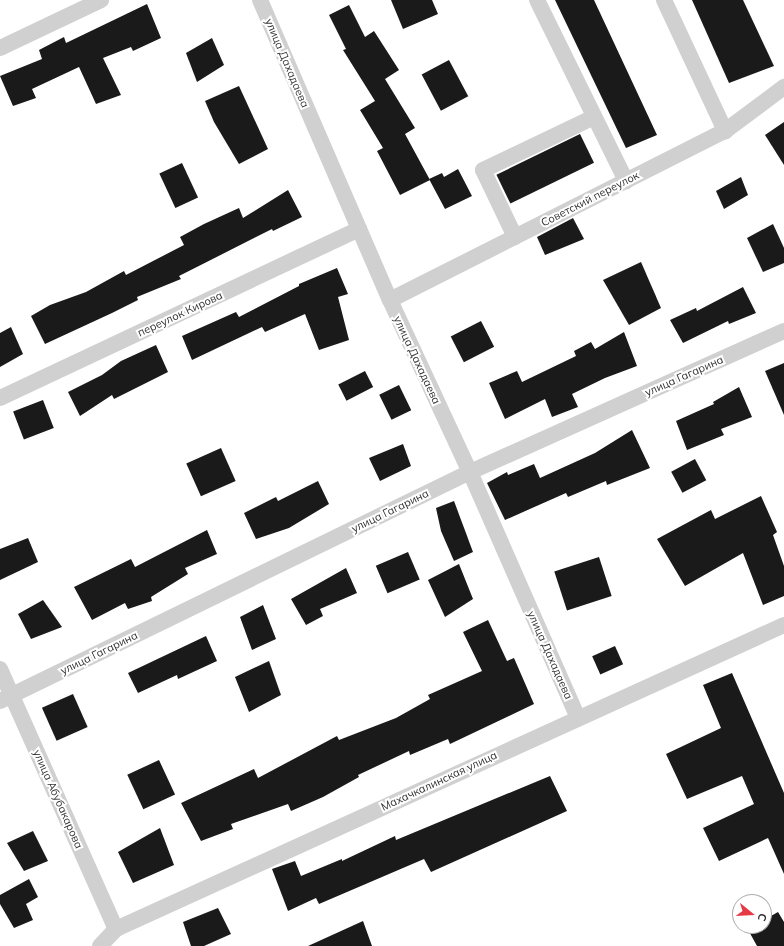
<!DOCTYPE html>
<meta charset="utf-8">
<style>
body{margin:0}
#map{position:relative;width:784px;height:946px;overflow:hidden;background:#fff;font-family:Mulish,sans-serif}
div>[style]{position:absolute}
[style*='--x']{left:calc(var(--x)*1px);top:calc(var(--y)*1px);width:calc(var(--w)*1px);rotate:calc(var(--a)*1deg)}
.building>*{inset:0;background:#1a1a1a;transform-origin:0 0}
.minor>*{height:16px;margin:-8px;padding:0 8px;transform-origin:8px;border-radius:8px;background:#d0d0d0}
span{translate:-50% -50%;white-space:nowrap;text-align:center;line-height:1.15;-webkit-text-stroke:4px #fff;paint-order:stroke}
.street-label{font-size:11px;color:#333}
.north{position:absolute;left:732px;top:894px;width:40px;height:40px;box-sizing:border-box;background:#fff;border:1px solid #adadad;border-radius:50%;rotate:108deg;font-size:11px;font-weight:700;line-height:16px;text-align:center;color:#333}
.north::after{content:'';display:block;margin:auto;width:14px;height:18px;background:#e63946;clip-path:polygon(50% 0,100% 100%,50% 72%,0 100%)}
</style>
<div id="map">
<div class="building">
<div style="clip-path:polygon(391px 0,432px 0,438px 14px,403px 29px)"></div>
<div style="clip-path:polygon(555px 0,594px 0,657px 135px,626px 148px)"></div>
<div style="clip-path:polygon(692px 0,743px 0,774px 66px,729px 83px)"></div>
<div style="clip-path:polygon(147px 4px,161px 38px,133px 51px,131px 47px,103px 58px,121px 95px,96px 104px,79px 67px,32px 89px,36px 98px,13px 106px,0 76px,42px 59px,39px 50px,64px 37px,66px 43px)"></div>
<div style="clip-path:polygon(349px 5px,365px 37px,374px 31px,399px 70px,385px 79px,415px 128px,405px 134px,430px 180px,400px 195px,377px 151px,383px 148px,360px 110px,375px 101px,343px 50px,346px 49px,329px 15px)"></div>
<div style="clip-path:polygon(212px 38px,224px 65px,197px 82px,186px 53px)"></div>
<div style="left:449px;top:60px;width:41px;height:31px;rotate:62deg"></div>
<div style="clip-path:polygon(239px 86px,268px 149px,239px 164px,214px 122px,205px 101px)"></div>
<div style="clip-path:polygon(784px 122px,784px 165px,765px 135px)"></div>
<div style="left:580px;top:134px;width:32px;height:93px;rotate:64deg"></div>
<div style="left:182px;top:163px;width:38px;height:25px;rotate:65deg"></div>
<div style="clip-path:polygon(458px 169px,472px 196px,445px 209px,429px 179px,442px 173px,444px 177px)"></div>
<div style="clip-path:polygon(741px 177px,748px 195px,724px 209px,716px 191px)"></div>
<div style="clip-path:polygon(288px 190px,302px 217px,273px 231px,272px 229px,179px 276px,181px 279px,137px 297px,138px 300px,112px 313px,45px 344px,31px 316px,50px 305px,86px 292px,124px 271px,126px 275px,184px 245px,180px 237px,204px 224px,239px 208px,243px 218px)"></div>
<div style="clip-path:polygon(573px 218px,584px 239px,545px 255px,537px 237px)"></div>
<div style="clip-path:polygon(773px 224px,784px 248px,784px 263px,763px 272px,747px 238px)"></div>
<div style="clip-path:polygon(641px 262px,661px 308px,629px 325px,603px 280px)"></div>
<div style="clip-path:polygon(337px 268px,348px 294px,338px 297px,349px 340px,319px 350px,305px 314px,265px 332px,262px 327px,192px 360px,182px 336px,236px 312px,239px 317px,299px 286px,299px 284px)"></div>
<div style="clip-path:polygon(743px 287px,756px 313px,729px 324px,728px 321px,683px 343px,670px 320px,696px 308px,697px 311px)"></div>
<div style="left:481px;top:321px;width:29px;height:34px;rotate:63deg"></div>
<div style="clip-path:polygon(11px 327px,23px 354px,0 367px,0 333px)"></div>
<div style="clip-path:polygon(624px 332px,637px 366px,605px 378px,572px 394px,578px 407px,552px 417px,545px 399px,505px 419px,489px 383px,517px 371px,522px 382px,576px 356px,574px 351px,591px 342px,595px 349px)"></div>
<div style="clip-path:polygon(156px 345px,168px 372px,114px 399px,112px 395px,80px 416px,68px 392px,102px 375px,121px 361px)"></div>
<div style="clip-path:polygon(784px 363px,784px 415px,765px 371px)"></div>
<div style="left:365px;top:371px;width:18px;height:30px;rotate:63deg"></div>
<div style="left:399px;top:385px;width:28px;height:22px;rotate:64deg"></div>
<div style="clip-path:polygon(739px 387px,752px 417px,721px 429px,724px 435px,687px 450px,676px 421px,714px 404px,713px 402px)"></div>
<div style="left:43px;top:400px;width:30px;height:32px;rotate:69deg"></div>
<div style="clip-path:polygon(632px 430px,650px 468px,607px 485px,606px 481px,568px 497px,566px 493px,505px 520px,487px 483px,507px 472px,508px 475px,534px 464px,540px 478px,595px 453px)"></div>
<div style="clip-path:polygon(403px 444px,411px 466px,380px 481px,369px 458px)"></div>
<div style="left:221px;top:448px;width:36px;height:38px;rotate:66deg"></div>
<div style="left:695px;top:459px;width:24px;height:27px;rotate:62deg"></div>
<div style="clip-path:polygon(318px 481px,329px 504px,289px 528px,256px 539px,244px 513px,276px 497px,278px 501px)"></div>
<div style="clip-path:polygon(761px 496px,777px 532px,773px 535px,784px 566px,784px 596px,763px 605px,743px 553px,685px 586px,657px 539px,711px 510px,715px 519px)"></div>
<div style="clip-path:polygon(454px 501px,473px 552px,454px 561px,441px 531px,436px 508px)"></div>
<div style="clip-path:polygon(207px 530px,217px 554px,185px 568px,188px 574px,151px 597px,152px 601px,128px 609px,125px 603px,92px 620px,74px 587px,131px 559px,135px 567px)"></div>
<div style="clip-path:polygon(28px 538px,38px 562px,0 580px,0 549px)"></div>
<div style="left:408px;top:552px;width:30px;height:35px;rotate:67deg"></div>
<div style="left:599px;top:557px;width:41px;height:47px;rotate:72deg"></div>
<div style="clip-path:polygon(459px 564px,473px 599px,445px 617px,428px 580px)"></div>
<div style="clip-path:polygon(346px 568px,357px 593px,320px 609px,323px 616px,306px 625px,291px 599px)"></div>
<div style="clip-path:polygon(43px 600px,62px 627px,31px 639px,18px 614px)"></div>
<div style="clip-path:polygon(263px 605px,276px 639px,252px 650px,240px 617px)"></div>
<div style="clip-path:polygon(488px 620px,507px 661px,514px 658px,534px 704px,450px 744px,448px 739px,410px 755px,409px 751px,358px 775px,359px 777px,323px 797px,291px 811px,288px 804px,231px 824px,233px 829px,201px 841px,181px 803px,254px 769px,258px 778px,337px 736px,339px 740px,396px 718px,430px 699px,428px 695px,482px 671px,463px 632px)"></div>
<div style="clip-path:polygon(206px 636px,217px 661px,178px 679px,177px 675px,138px 693px,128px 673px)"></div>
<div style="left:615px;top:646px;width:20px;height:25px;rotate:66deg"></div>
<div style="clip-path:polygon(269px 661px,281px 695px,249px 712px,235px 677px)"></div>
<div style="clip-path:polygon(732px 673px,784px 793px,784px 874px,768px 838px,719px 861px,703px 828px,754px 804px,742px 776px,687px 799px,666px 754px,721px 728px,703px 685px)"></div>
<div style="left:73px;top:694px;width:36px;height:34px;rotate:66deg"></div>
<div style="left:159px;top:760px;width:38px;height:35px;rotate:65deg"></div>
<div style="clip-path:polygon(550px 776px,567px 811px,431px 872px,424px 859px,319px 904px,316px 898px,288px 911px,272px 869px,295px 861px,301px 876px,342px 859px,342px 861px,395px 836px,396px 840px)"></div>
<div style="clip-path:polygon(160px 828px,174px 865px,133px 883px,118px 852px)"></div>
<div style="clip-path:polygon(33px 831px,48px 861px,24px 871px,7px 843px)"></div>
<div style="clip-path:polygon(29px 879px,38px 897px,26px 904px,33px 920px,14px 928px,0 904px,0 895px)"></div>
<div style="clip-path:polygon(218px 908px,231px 934px,204px 946px,191px 946px,183px 922px)"></div>
<div style="clip-path:polygon(778px 912px,784px 922px,784px 946px,757px 946px,746px 926px,764px 926px,764px 920px)"></div>
<div style="clip-path:polygon(363px 921px,372px 946px,308px 946px)"></div>
</div>
<div class="minor">
<div style="--x:260;--y:0;--w:327;--a:66.6"></div>
<div style="--x:390;--y:300;--w:190;--a:65.1"></div>
<div style="--x:470;--y:472;--w:269;--a:66.3"></div>
<div style="--x:537;--y:0;--w:202;--a:63.8"></div>
<div style="--x:664;--y:0;--w:145;--a:65"></div>
<div style="--x:0;--y:48;--w:112;--a:-25.4"></div>
<div style="--x:515;--y:237;--w:74;--a:-115.5"></div>
<div style="--x:483;--y:170;--w:123;--a:-25.5"></div>
<div style="--x:390;--y:300;--w:375;--a:-26.8"></div>
<div style="--x:725;--y:131;--w:74;--a:-36.7"></div>
<div style="--x:0;--y:398;--w:397;--a:-25.2"></div>
<div style="--x:0;--y:669;--w:285;--a:66"></div>
<div style="--x:0;--y:701;--w:523;--a:-25.98"></div>
<div style="--x:470;--y:472;--w:344;--a:-24.2"></div>
<div style="--x:100;--y:946;--w:23;--a:-47"></div>
<div style="--x:116;--y:929;--w:734;--a:-24.47"></div>
</div>
<div class="street-label">
<span style="left:287px;top:63px;rotate:67deg">улица Дахадаева</span>
<span style="left:590px;top:199px;rotate:-27deg">Советский переулок</span>
<span style="left:180px;top:314px;rotate:-25deg">переулок Кирова</span>
<span style="left:417px;top:360px;rotate:65deg">улица Дахадаева</span>
<span style="left:684px;top:376px;rotate:-24deg">улица Гагарина</span>
<span style="left:390px;top:511px;rotate:-26deg">улица Гагарина</span>
<span style="left:99px;top:653px;rotate:-26deg">улица Гагарина</span>
<span style="left:550px;top:655px;rotate:66deg">улица Дахадаева</span>
<span style="left:439px;top:781px;rotate:-25deg">Махачкалинская улица</span>
<span style="left:58px;top:799px;rotate:66deg">улица Абубакарова</span>
</div>
<div class="north">С</div>
</div>
